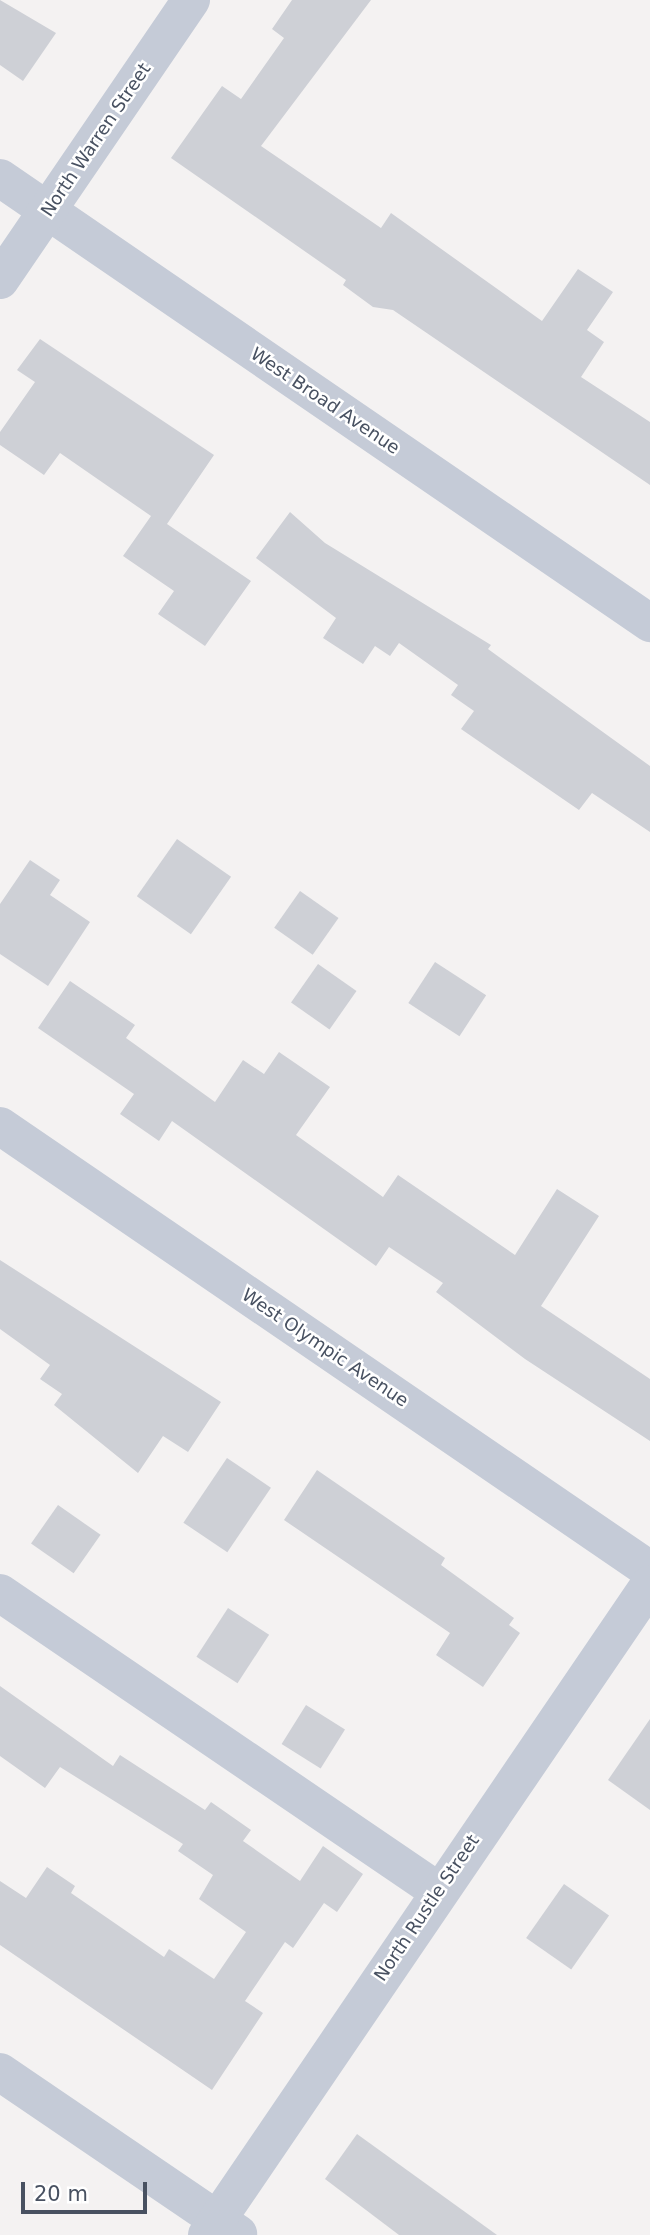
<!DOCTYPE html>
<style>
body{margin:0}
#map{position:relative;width:650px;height:2235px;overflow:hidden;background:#f4f2f2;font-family:"DejaVu Sans",sans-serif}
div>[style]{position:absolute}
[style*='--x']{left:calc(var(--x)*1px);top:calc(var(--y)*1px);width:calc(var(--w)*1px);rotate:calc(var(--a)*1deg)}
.building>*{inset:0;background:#ced0d6;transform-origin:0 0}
.minor>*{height:38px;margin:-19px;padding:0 19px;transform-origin:19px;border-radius:19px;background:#c5cbd7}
span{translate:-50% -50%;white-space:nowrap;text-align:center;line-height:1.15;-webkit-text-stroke:5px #fff;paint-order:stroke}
.street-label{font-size:18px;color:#485161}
.scale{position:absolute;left:21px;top:2182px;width:126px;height:32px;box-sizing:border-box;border:4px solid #485161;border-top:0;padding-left:9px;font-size:21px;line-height:24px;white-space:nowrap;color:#485161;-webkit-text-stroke:5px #fff;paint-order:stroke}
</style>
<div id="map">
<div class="building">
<div style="clip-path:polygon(0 0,56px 33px,23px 81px,0 65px)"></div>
<div style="clip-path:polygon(292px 0,371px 0,261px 146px,381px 228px,391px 213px,542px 321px,578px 269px,613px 292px,587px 330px,604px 342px,581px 377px,650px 422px,650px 485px,393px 310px,373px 307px,343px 285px,346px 280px,171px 158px,222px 86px,241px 99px,284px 38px,272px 29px)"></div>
<div style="clip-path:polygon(40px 339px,214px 455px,167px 524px,251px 581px,205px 646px,158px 614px,174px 591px,123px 556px,151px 516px,60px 453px,44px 475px,0 445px,0 432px,35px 382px,17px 370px)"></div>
<div style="clip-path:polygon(290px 512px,325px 543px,491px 645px,488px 649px,650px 766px,650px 832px,592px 793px,579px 810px,461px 729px,474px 711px,451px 695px,458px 685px,399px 643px,390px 656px,375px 646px,363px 664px,323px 638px,336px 618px,256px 558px)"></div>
<div style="left:177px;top:839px;width:66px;height:70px;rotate:35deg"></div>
<div style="clip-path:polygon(30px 860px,60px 880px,50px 895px,90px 922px,48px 986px,0 954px,0 904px)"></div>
<div style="left:300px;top:891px;width:47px;height:45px;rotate:35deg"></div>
<div style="left:435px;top:962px;width:61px;height:49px;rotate:33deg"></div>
<div style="left:318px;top:964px;width:47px;height:47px;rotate:35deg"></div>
<div style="clip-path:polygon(70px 981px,135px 1025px,126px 1038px,215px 1102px,243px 1060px,264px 1074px,279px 1052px,330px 1087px,296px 1135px,383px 1197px,398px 1175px,515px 1255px,557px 1189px,599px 1216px,541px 1306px,650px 1379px,650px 1441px,525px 1359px,436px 1292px,443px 1283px,389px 1247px,376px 1266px,172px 1121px,159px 1141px,120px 1114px,134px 1094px,38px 1028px)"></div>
<div style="clip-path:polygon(0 1260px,221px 1402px,188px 1452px,163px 1436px,138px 1473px,54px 1405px,62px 1394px,40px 1379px,50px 1365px,0 1329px)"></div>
<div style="left:227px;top:1458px;width:53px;height:78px;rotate:34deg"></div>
<div style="clip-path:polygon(317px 1470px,445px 1558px,441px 1565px,514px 1618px,509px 1625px,520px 1633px,483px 1687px,436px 1655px,450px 1633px,284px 1520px)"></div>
<div style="left:58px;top:1505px;width:52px;height:47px;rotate:35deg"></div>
<div style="left:228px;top:1608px;width:49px;height:58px;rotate:33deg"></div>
<div style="clip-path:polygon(0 1686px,113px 1766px,120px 1755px,205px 1810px,211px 1802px,251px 1830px,243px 1841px,300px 1881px,323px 1846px,363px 1874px,337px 1912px,324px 1903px,293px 1948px,285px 1942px,245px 2001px,263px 2013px,212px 2090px,0 1945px,0 1881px,26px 1898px,47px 1867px,75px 1886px,71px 1893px,164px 1957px,169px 1949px,214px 1979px,246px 1932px,199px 1899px,213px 1875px,178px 1851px,183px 1844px,60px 1767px,45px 1788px,0 1756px)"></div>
<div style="left:306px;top:1705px;width:46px;height:46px;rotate:32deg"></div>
<div style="clip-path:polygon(650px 1719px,650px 1810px,608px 1780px)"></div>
<div style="left:564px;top:1884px;width:55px;height:66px;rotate:35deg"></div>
<div style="clip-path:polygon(357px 2134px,497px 2235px,399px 2235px,325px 2179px)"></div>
</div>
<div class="minor">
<div style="--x:0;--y:178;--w:788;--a:34.4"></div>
<div style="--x:0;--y:280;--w:339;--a:-55.7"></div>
<div style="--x:0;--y:1126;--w:787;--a:34.34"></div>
<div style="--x:0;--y:1593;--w:530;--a:34.23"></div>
<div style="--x:0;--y:2072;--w:288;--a:34.2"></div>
<div style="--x:207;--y:2235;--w:787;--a:-55.77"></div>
</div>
<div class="street-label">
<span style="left:96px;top:140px;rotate:-56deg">North Warren Street</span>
<span style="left:325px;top:401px;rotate:34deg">West Broad Avenue</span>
<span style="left:325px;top:1348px;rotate:34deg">West Olympic Avenue</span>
<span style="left:427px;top:1908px;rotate:-56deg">North Rustle Street</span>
</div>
<div class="scale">20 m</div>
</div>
